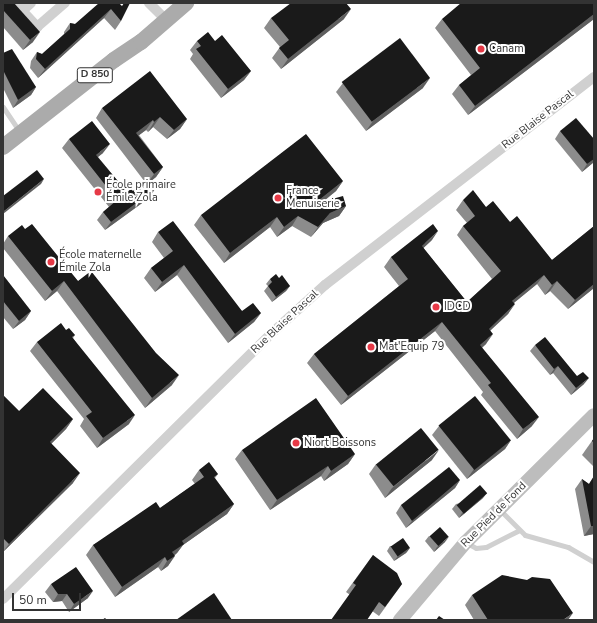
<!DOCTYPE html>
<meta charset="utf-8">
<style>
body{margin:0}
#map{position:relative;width:597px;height:623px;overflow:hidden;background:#fff;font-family:"Nunito Sans",sans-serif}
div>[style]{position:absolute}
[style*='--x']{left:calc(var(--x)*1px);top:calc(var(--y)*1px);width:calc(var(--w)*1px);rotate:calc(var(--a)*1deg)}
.service>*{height:5px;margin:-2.5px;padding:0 2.5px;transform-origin:2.5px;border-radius:2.5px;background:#d0d0d0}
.minor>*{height:10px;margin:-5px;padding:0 5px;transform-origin:5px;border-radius:5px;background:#d0d0d0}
.secondary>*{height:14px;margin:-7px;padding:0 7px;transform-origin:7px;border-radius:7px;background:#bdbdbd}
.primary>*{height:16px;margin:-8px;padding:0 8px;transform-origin:8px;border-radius:8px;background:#ababab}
.wall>*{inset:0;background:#8c8c8c}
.shaded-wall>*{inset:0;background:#5f5f5f}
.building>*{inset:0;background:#1a1a1a;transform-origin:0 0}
.dots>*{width:11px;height:11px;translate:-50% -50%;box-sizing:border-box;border:2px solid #fff;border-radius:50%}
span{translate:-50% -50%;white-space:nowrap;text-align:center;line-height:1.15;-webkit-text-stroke:4px #fff;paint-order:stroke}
.shield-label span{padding:1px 3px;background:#fff;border:1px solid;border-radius:3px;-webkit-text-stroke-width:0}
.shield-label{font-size:10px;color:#333;font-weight:700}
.poi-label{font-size:11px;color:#333}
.left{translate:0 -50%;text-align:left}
.street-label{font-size:11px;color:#333}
.frame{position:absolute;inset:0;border:4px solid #333;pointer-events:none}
.scale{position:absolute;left:12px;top:593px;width:69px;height:18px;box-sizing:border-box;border:2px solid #333;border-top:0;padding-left:5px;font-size:12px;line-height:14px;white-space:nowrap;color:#333;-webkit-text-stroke:3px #fff;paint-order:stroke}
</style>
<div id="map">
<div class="service">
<div style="--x:3;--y:107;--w:30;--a:56"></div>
<div style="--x:500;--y:510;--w:35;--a:45"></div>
<div style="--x:525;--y:535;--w:45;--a:15.6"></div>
<div style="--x:568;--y:547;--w:30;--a:30"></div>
<div style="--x:467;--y:543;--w:10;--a:29"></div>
<div style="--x:476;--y:548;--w:10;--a:-6"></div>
<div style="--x:486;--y:547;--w:36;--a:-27"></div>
</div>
<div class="minor">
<div style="--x:15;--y:3;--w:33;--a:47"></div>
<div style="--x:37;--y:27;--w:37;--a:-41"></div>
<div style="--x:149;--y:3;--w:16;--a:45"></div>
<div style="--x:22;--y:11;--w:12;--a:-42"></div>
<div style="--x:3;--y:599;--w:380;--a:-44.7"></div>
<div style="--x:273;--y:332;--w:70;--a:-42.1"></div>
<div style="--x:325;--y:285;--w:340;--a:-37.7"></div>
</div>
<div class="secondary">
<div style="--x:400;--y:620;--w:102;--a:-49.8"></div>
<div style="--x:466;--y:542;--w:180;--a:-44.8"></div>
</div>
<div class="primary">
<div style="--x:3;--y:147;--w:141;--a:-38.1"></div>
<div style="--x:114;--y:60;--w:32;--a:-34"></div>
<div style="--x:141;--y:42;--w:60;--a:-40.9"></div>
</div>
<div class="wall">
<div style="clip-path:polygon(3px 3px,33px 42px,23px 50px,3px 27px)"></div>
<div style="clip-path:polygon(119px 3px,121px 21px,115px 30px,104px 18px,38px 78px,30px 68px,31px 61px,37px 52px,42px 54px,64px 34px,64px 32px,70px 23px,75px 24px)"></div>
<div style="clip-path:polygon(594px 3px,594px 19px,468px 115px,452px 94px,459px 85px,471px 75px,435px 28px,442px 19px)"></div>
<div style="clip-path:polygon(271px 18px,344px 19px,281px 69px,272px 58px,280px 47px,264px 28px)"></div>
<div style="clip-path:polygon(197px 41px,215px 41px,251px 71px,244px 80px,221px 98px,190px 59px,193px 54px,190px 50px)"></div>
<div style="clip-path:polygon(3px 53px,36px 87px,31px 95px,13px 108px,3px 88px)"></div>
<div style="clip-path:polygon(343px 83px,423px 88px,366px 131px,336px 92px)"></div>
<div style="clip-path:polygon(102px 108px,187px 119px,180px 129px,167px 139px,153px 127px,148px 132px,146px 130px,139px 135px,163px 167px,156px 177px,150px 182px,149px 198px,105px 230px,97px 220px,103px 212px,109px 207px,62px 148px,69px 139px,103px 153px,98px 157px,127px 192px,133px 191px,145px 182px,96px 118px)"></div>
<div style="clip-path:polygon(560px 131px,594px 139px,594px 162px,582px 172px,555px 139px)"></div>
<div style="clip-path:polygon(343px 181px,336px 191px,323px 202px,346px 206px,339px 216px,323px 223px,311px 237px,292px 226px,277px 237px,270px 227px,224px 263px,194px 225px,201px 215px)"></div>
<div style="clip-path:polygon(463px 200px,486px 207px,510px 222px,552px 260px,594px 226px,594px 288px,568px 309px,550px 291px,545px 295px,537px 284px,514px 303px,508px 314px,490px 331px,486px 344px,482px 348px,532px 426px,517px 439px,481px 395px,483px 392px,435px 331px,341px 405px,307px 363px,314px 354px,399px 286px,384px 267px,391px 257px,432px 240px,423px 248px,467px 302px,492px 279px,457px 235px,463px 226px,467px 223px,456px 210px)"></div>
<div style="clip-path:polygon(25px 229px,78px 281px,172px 385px,145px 408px,57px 291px,45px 301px,3px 248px,3px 244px,8px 236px)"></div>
<div style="clip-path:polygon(158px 232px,242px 311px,261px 313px,254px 322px,228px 343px,177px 275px,155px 292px,144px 278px,151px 268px,164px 258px,152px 242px)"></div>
<div style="clip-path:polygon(3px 275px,31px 311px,25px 320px,13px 329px,3px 317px)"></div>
<div style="clip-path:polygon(279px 278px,290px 286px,286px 291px,272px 302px,264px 291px,268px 286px,266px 284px,270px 279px)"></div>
<div style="clip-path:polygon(66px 330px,75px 335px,73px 338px,129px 424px,97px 448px,80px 426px,84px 419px,30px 351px,37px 342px)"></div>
<div style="clip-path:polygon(535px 345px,584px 384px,571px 395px,553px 373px,550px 375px,530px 351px)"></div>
<div style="clip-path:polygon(3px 395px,19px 411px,73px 419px,66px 429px,51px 444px,73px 483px,3px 552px)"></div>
<div style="clip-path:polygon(439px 426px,511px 440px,505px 449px,467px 479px,432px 435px)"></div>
<div style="clip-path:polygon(594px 438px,594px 467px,582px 455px)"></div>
<div style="clip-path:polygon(242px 450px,355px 454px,348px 464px,324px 481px,321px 476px,270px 510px,235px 459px)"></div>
<div style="clip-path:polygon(432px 460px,385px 498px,369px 474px,376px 464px)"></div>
<div style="clip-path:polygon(199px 470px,218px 474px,215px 478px,234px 504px,227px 514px,183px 545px,177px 553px,174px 556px,168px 566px,161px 571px,158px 567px,115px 597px,86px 555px,93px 545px,160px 508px,195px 484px,192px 480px)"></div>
<div style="clip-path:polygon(594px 476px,594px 534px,584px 536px,575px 489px,582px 479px,589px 484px)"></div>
<div style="clip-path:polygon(460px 480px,455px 488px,406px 528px,396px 513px,401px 505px)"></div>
<div style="clip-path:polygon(483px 498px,459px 518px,452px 509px,456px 504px)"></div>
<div style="clip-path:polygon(429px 536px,445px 542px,434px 552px,425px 541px)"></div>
<div style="clip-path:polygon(390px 546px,410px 548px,406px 553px,394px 561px,387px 551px)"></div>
<div style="clip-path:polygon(373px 555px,402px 584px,379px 616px,346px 592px)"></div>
<div style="clip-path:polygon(51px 584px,88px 598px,69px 612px,62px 601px,53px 602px,45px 592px)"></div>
<div style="clip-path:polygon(472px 595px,568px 620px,474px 620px,465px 605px)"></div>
</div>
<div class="shaded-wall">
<div style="clip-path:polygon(111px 9px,104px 18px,38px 78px,45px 69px)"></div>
<div style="clip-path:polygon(351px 9px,344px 19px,281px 69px,288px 59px)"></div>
<div style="clip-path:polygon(594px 14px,594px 19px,468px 115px,475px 106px)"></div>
<div style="clip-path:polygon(40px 32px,33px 42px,23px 50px,30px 40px)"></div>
<div style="clip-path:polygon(251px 71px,244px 80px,221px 98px,228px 89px)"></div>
<div style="clip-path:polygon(430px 78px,423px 88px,366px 131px,373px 121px)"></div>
<div style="clip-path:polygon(36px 87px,31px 95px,13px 108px,18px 100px)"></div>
<div style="clip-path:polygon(160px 117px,153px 127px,148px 132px,154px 122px)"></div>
<div style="clip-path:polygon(187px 119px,180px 129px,167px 139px,174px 130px)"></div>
<div style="clip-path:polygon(153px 120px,146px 130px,130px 142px,136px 133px)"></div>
<div style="clip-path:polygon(110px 144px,103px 153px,90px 163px,96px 155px)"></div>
<div style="clip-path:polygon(594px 159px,594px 162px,582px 172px,587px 164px)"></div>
<div style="clip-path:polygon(163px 167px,156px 177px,147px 184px,154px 174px)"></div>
<div style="clip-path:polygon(44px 179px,41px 184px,3px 214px,3px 212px)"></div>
<div style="clip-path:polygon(343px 181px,336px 191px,307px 214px,314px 204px)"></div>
<div style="clip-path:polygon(155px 189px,149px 198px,105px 230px,111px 222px)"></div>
<div style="clip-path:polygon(346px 206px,339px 216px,323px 223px,311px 237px,318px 227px,330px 213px)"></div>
<div style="clip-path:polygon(298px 216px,292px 226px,277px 237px,284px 227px)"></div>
<div style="clip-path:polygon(277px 217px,270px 227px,224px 263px,230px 253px)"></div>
<div style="clip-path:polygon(438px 231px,432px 240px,415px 256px,422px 246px)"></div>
<div style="clip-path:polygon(184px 265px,177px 275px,155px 292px,162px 282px)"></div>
<div style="clip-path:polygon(544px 275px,537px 284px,505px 310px,512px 301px)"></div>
<div style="clip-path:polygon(64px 281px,57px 291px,45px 301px,52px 291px)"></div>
<div style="clip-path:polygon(557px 281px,550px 291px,545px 295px,552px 285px)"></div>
<div style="clip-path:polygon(594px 284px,594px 288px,568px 309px,575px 300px)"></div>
<div style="clip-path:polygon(290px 286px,286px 291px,272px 302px,276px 297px)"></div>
<div style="clip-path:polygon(515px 304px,508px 314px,482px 338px,489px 329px)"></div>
<div style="clip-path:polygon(31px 311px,25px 320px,13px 329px,19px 321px)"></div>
<div style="clip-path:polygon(261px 313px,254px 322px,228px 343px,235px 334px)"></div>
<div style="clip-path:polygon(442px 322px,435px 331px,341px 405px,348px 396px)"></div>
<div style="clip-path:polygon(493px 334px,486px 344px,473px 355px,480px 345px)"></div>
<div style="clip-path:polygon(558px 366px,553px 373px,550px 375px,554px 369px)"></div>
<div style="clip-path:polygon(179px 375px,172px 385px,145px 408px,152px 398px)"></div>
<div style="clip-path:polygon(589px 378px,584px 384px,571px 395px,576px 388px)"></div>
<div style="clip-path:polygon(135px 415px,129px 424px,97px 448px,103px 438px)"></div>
<div style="clip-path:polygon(539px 417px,532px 426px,517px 439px,523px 429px)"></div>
<div style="clip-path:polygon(73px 419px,66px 429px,43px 452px,50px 442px)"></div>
<div style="clip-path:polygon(511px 440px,505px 449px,467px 479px,474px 469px)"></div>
<div style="clip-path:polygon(439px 450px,432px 460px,385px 498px,392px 488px)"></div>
<div style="clip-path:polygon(355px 454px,348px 464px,324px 481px,331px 471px)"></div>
<div style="clip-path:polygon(328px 466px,321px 476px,270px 510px,277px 500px)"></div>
<div style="clip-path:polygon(80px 473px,73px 483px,3px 552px,9px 544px)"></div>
<div style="clip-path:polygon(460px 480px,455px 488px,406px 528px,412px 521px)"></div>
<div style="clip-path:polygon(487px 493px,483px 498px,459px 518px,462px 513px)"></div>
<div style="clip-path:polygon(234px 504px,227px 514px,183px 545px,177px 553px,167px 561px,172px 552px,182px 541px)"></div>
<div style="clip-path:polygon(591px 526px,594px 526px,594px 534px,584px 536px)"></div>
<div style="clip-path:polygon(449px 537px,445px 542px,434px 552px,437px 547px)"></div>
<div style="clip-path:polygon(410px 548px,406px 553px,394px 561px,398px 556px)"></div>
<div style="clip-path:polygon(175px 556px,168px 566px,161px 571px,167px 561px)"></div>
<div style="clip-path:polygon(165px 557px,158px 567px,115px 597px,122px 587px)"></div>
<div style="clip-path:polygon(93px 591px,88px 598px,69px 612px,74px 604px)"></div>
<div style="clip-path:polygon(58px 594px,67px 594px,62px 601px,53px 602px)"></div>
<div style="clip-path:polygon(573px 613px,568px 620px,563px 620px)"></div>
</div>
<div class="building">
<div style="clip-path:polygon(3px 3px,14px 3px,40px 32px,30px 40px,3px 10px)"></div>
<div style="clip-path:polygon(99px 3px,119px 3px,122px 6px,124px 3px,130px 3px,121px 21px,111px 9px,45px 69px,36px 59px,37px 52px,42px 54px,70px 29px,70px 23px,75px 24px)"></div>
<div style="clip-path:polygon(291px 3px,346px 3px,351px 9px,288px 59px,279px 48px,289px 40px,271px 18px)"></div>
<div style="clip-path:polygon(461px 3px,594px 3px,594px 14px,475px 106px,459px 85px,480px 68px,442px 19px)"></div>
<div style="clip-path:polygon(208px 32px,215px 41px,222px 35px,251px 71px,228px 89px,196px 49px,201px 46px,197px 41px)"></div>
<div style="left:400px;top:38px;width:50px;height:73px;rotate:53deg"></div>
<div style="clip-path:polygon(12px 49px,36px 87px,18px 100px,3px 70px,3px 53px)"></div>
<div style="clip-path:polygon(150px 71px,187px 119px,174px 130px,160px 117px,154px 122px,153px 120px,136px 133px,163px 167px,154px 174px,102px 108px)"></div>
<div style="clip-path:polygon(576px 118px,594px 139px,594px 159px,587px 164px,560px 131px)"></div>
<div style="clip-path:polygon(92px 121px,110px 144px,96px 155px,127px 192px,131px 189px,133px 191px,147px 180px,155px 189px,111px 222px,103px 212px,117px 200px,69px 139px)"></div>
<div style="clip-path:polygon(306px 134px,343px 181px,314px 204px,343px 196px,346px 206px,330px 213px,318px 227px,298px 216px,284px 227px,277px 217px,230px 253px,201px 215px)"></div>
<div style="clip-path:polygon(37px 170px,44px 179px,3px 212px,3px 196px)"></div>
<div style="clip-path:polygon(473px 190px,486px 207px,493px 201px,510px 222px,517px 216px,552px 260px,594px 226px,594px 284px,575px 300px,557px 281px,552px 285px,544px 275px,512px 301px,515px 304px,489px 329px,493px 334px,480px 345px,539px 417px,523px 429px,488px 385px,491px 383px,442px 322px,348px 396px,314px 354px,408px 279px,391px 257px,433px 224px,438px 231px,422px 246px,467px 302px,501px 271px,463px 226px,475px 216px,463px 200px)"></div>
<div style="clip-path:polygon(173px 221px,242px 311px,253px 303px,261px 313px,235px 334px,184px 265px,162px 282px,151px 268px,173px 251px,158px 232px)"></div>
<div style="clip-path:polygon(32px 224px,78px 281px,91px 271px,156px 353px,179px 375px,152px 398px,64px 281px,52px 291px,8px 236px,22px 225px,25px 229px)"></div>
<div style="clip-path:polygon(276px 274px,279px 278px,282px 275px,290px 286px,276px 297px,268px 286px,272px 282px,270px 279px)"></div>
<div style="clip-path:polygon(3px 275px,31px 311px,19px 321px,3px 301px)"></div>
<div style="clip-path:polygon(61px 323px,66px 330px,69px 328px,75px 335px,72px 337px,135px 415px,103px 438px,86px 416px,92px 412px,37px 342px)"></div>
<div style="clip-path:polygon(545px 337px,577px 376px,583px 372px,589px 378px,576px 388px,558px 366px,554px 369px,535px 345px)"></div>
<div style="clip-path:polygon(43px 388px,73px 419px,50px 442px,80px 473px,9px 544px,3px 538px,3px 395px,19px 411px)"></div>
<div style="left:475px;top:396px;width:57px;height:47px;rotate:51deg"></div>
<div style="clip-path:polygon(316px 398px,355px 454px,331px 471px,328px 466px,277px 500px,242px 450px)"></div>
<div style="left:421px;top:428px;width:28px;height:58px;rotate:51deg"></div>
<div style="clip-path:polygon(594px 438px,594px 443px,592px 441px)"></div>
<div style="clip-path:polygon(209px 462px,218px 474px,214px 477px,234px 504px,182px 541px,184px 544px,172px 552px,175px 556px,167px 561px,165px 557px,122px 587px,93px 545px,156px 502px,160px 508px,204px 477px,199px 470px)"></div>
<div style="clip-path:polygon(449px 467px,460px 480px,412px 521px,401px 505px)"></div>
<div style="clip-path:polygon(594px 476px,594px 526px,591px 526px,582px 479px,589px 484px)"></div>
<div style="left:480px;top:485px;width:11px;height:31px;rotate:49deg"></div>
<div style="left:440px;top:527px;width:13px;height:14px;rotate:48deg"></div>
<div style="left:403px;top:538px;width:12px;height:15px;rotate:55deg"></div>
<div style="clip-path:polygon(373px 555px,397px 573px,402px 584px,385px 607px,379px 602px,367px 620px,331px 620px,356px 585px,353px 583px)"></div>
<div style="clip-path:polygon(76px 567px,93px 591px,74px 604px,67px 594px,58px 594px,51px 584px)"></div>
<div style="clip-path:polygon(502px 575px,527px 580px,532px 577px,550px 579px,573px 613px,563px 620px,488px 620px,472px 595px)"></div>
<div style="clip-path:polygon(214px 593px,232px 620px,176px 620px)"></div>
<div style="clip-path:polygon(439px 616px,445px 620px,436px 620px)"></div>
<div style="clip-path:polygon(105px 618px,107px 620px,102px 620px)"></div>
</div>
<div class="dots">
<div style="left:481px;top:49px;background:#e63946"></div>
<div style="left:98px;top:192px;background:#e63946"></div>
<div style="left:278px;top:198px;background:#e63946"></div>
<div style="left:51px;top:262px;background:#e63946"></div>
<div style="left:436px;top:307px;background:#e63946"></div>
<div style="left:371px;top:347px;background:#e63946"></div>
<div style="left:296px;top:443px;background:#e63946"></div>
</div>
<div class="shield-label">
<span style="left:95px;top:75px">D 850</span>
</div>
<div class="poi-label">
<span class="left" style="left:489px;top:49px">Canam</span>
<span class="left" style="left:106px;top:192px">École primaire<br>Émile Zola</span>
<span class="left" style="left:286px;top:198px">France<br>Menuiserie</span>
<span class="left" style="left:59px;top:262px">École maternelle<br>Émile Zola</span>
<span class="left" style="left:444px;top:307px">IDCD</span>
<span class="left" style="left:379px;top:347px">Mat'Equip 79</span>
<span class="left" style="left:304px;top:443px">Niort Boissons</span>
</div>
<div class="street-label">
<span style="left:538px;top:120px;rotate:-38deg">Rue Blaise Pascal</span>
<span style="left:285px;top:322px;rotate:-43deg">Rue Blaise Pascal</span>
<span style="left:494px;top:515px;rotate:-45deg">Rue Pied de Fond</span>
</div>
<div class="frame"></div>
<div class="scale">50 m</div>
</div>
